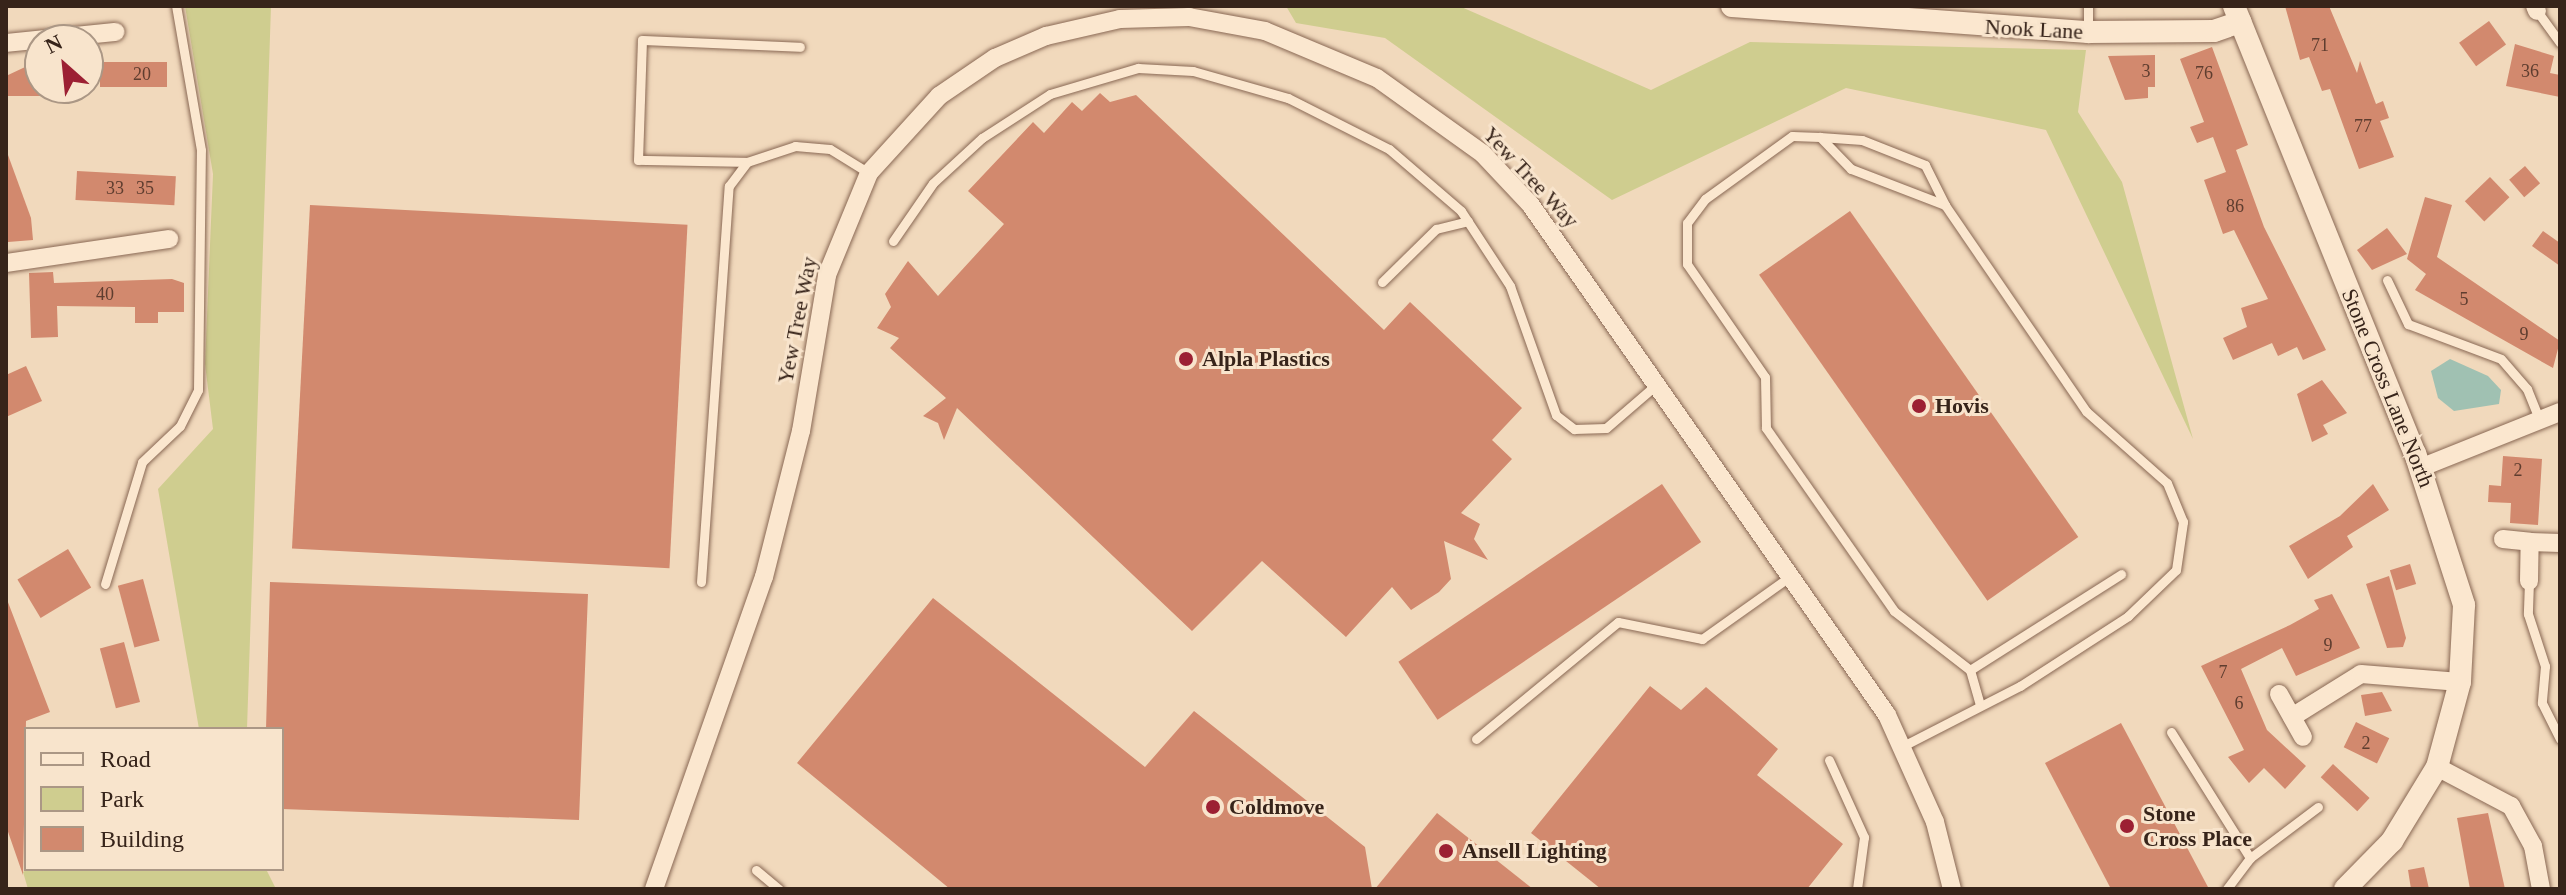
<!DOCTYPE html>
<style>
body{margin:0}
#map{position:relative;width:2566px;height:895px;overflow:hidden;background:#f1d9bc;font-family:"Times New Roman",serif}
div>[style]{position:absolute}
[style*='--x']{left:calc(var(--x)*1px);top:calc(var(--y)*1px);width:calc(var(--w)*1px);rotate:calc(var(--a)*1deg)}
.green>*{inset:0;background:#cfcd8f}
.water>*{inset:0;background:#a0c1b2}
.building>*{inset:0;background:#d2896e;transform-origin:0 0}
.roads{filter:drop-shadow(0 0 2px #896854) drop-shadow(0 0 2px #896854)}
.service>*{height:9px;margin:-4.5px;padding:0 4.5px;transform-origin:4.5px;border-radius:4.5px;background:#fbe7cf}
.minor>*{height:18px;margin:-9px;padding:0 9px;transform-origin:9px;border-radius:9px;background:#fbe7cf}
.tertiary>*{height:22px;margin:-11px;padding:0 11px;transform-origin:11px;border-radius:11px;background:#fbe7cf}
.dots>*{width:22px;height:22px;translate:-50% -50%;box-sizing:border-box;border:4px solid #f8e4cc;border-radius:50%}
span{translate:-50% -50%;white-space:nowrap;text-align:center;line-height:1.15;-webkit-text-stroke:6px #f8e4cc;paint-order:stroke}
.number-label{font-size:18px;color:#5e3d2f}
.number-label span{-webkit-text-stroke-width:0}
.street-label{font-size:22px;color:#37241a}
.poi-label{font-size:22px;color:#37241a;font-weight:700}
.left{translate:0 -50%;text-align:left}
.frame{position:absolute;inset:0;border:8px solid #37241a;pointer-events:none}
.legend{position:absolute;left:24px;top:727px;width:260px;height:144px;box-sizing:border-box;background:#f8e4cc;border:2px solid #ab9785;margin:0;padding:10px 14px;list-style:none;font-size:24px;color:#37241a}
.legend li{display:flex;align-items:center;gap:16px;height:40px}
.legend b{width:40px;border:2px solid #ab9785}
.north{position:absolute;left:24px;top:24px;width:80px;height:80px;box-sizing:border-box;background:#f8e4cc;border:2px solid #ab9785;border-radius:50%;rotate:333deg;font-size:22px;font-weight:700;line-height:32px;text-align:center;color:#37241a}
.north::after{content:'';display:block;margin:auto;width:28px;height:36px;background:#9c2033;clip-path:polygon(50% 0,100% 100%,50% 72%,0 100%)}
</style>
<div id="map">
<div class="green">
<div style="clip-path:polygon(185px 6px,271px 6px,247px 729px,199px 729px,158px 489px,213px 429px,205px 364px,213px 174px)"></div>
<div style="clip-path:polygon(1286px 6px,1459px 6px,1651px 90px,1750px 42px,2086px 50px,2078px 112px,2122px 182px,2193px 439px,2046px 130px,1846px 88px,1612px 200px,1385px 38px,1296px 23px)"></div>
<div style="clip-path:polygon(29px 869px,266px 869px,276px 889px,28px 889px,23px 872px)"></div>
</div>
<div class="water">
<div style="clip-path:polygon(2450px 359px,2488px 376px,2501px 390px,2499px 404px,2454px 411px,2438px 398px,2431px 371px)"></div>
</div>
<div class="building">
<div style="clip-path:polygon(2285px 6px,2329px 6px,2357px 73px,2360px 61px,2376px 104px,2383px 101px,2389px 118px,2380px 121px,2394px 157px,2359px 169px,2330px 89px,2322px 91px,2309px 57px,2300px 60px)"></div>
<div style="left:2489px;top:21px;width:29px;height:37px;rotate:54deg"></div>
<div style="clip-path:polygon(2515px 44px,2554px 56px,2550px 73px,2560px 75px,2560px 97px,2506px 86px)"></div>
<div style="clip-path:polygon(2212px 47px,2248px 145px,2236px 150px,2264px 227px,2326px 350px,2303px 360px,2297px 347px,2278px 356px,2272px 343px,2233px 360px,2223px 338px,2247px 327px,2241px 308px,2268px 299px,2234px 230px,2223px 234px,2204px 180px,2226px 172px,2213px 137px,2197px 143px,2190px 127px,2204px 122px,2180px 59px)"></div>
<div style="clip-path:polygon(2155px 55px,2155px 87px,2148px 87px,2148px 98px,2125px 100px,2108px 56px)"></div>
<div style="clip-path:polygon(40px 60px,40px 96px,6px 96px,6px 76px)"></div>
<div style="left:100px;top:62px;width:67px;height:25px"></div>
<div style="clip-path:polygon(1100px 93px,1110px 102px,1136px 95px,1384px 330px,1410px 302px,1522px 408px,1492px 440px,1512px 459px,1461px 513px,1480px 524px,1474px 539px,1488px 560px,1444px 541px,1451px 579px,1439px 592px,1411px 610px,1392px 587px,1346px 637px,1262px 561px,1192px 631px,957px 408px,944px 440px,938px 423px,923px 416px,946px 398px,890px 348px,899px 338px,877px 328px,891px 307px,885px 294px,908px 261px,938px 296px,1004px 224px,968px 191px,1033px 122px,1044px 133px,1072px 102px,1082px 111px)"></div>
<div style="clip-path:polygon(8px 155px,31px 218px,33px 240px,8px 242px)"></div>
<div style="left:2525px;top:166px;width:23px;height:21px;rotate:49deg"></div>
<div style="left:77px;top:171px;width:99px;height:29px;rotate:3deg"></div>
<div style="left:2490px;top:177px;width:28px;height:35px;rotate:46deg"></div>
<div style="clip-path:polygon(2425px 197px,2452px 205px,2437px 257px,2560px 341px,2553px 368px,2415px 290px,2426px 274px,2407px 259px)"></div>
<div style="left:310px;top:205px;width:378px;height:344px;rotate:3deg"></div>
<div style="left:1850px;top:211px;width:398px;height:111px;rotate:55deg"></div>
<div style="clip-path:polygon(2387px 228px,2407px 254px,2372px 270px,2357px 250px)"></div>
<div style="clip-path:polygon(2543px 231px,2560px 243px,2560px 266px,2532px 246px)"></div>
<div style="clip-path:polygon(53px 272px,54px 283px,172px 279px,184px 283px,184px 312px,158px 312px,158px 323px,135px 323px,135px 307px,57px 306px,58px 337px,31px 338px,29px 273px)"></div>
<div style="clip-path:polygon(26px 366px,42px 401px,6px 417px,6px 375px)"></div>
<div style="clip-path:polygon(2322px 380px,2347px 413px,2323px 425px,2328px 434px,2312px 442px,2297px 394px)"></div>
<div style="clip-path:polygon(2503px 456px,2542px 459px,2538px 525px,2510px 523px,2511px 503px,2488px 502px,2489px 485px,2501px 486px)"></div>
<div style="left:1662px;top:484px;width:70px;height:318px;rotate:56deg"></div>
<div style="clip-path:polygon(2373px 484px,2389px 510px,2347px 536px,2353px 547px,2308px 579px,2289px 546px,2340px 516px)"></div>
<div style="left:68px;top:549px;width:45px;height:59px;rotate:59deg"></div>
<div style="left:2410px;top:564px;width:21px;height:21px;rotate:73deg"></div>
<div style="clip-path:polygon(2389px 576px,2406px 638px,2403px 647px,2387px 648px,2366px 584px)"></div>
<div style="left:143px;top:579px;width:64px;height:26px;rotate:75deg"></div>
<div style="clip-path:polygon(270px 582px,588px 594px,579px 820px,282px 809px,282px 729px,266px 729px)"></div>
<div style="clip-path:polygon(2332px 594px,2360px 648px,2296px 676px,2282px 648px,2241px 669px,2267px 730px,2306px 766px,2285px 789px,2264px 768px,2249px 783px,2228px 757px,2244px 750px,2201px 666px,2290px 625px,2319px 609px,2314px 600px)"></div>
<div style="clip-path:polygon(6px 597px,50px 712px,26px 721px,23px 875px,6px 826px)"></div>
<div style="clip-path:polygon(933px 598px,1145px 767px,1194px 711px,1365px 847px,1372px 889px,950px 889px,797px 763px)"></div>
<div style="left:124px;top:642px;width:62px;height:25px;rotate:75deg"></div>
<div style="clip-path:polygon(1650px 686px,1681px 710px,1706px 687px,1778px 749px,1757px 775px,1843px 844px,1807px 889px,1601px 889px,1531px 833px)"></div>
<div style="clip-path:polygon(2382px 692px,2392px 711px,2365px 716px,2361px 695px)"></div>
<div style="left:2356px;top:722px;width:37px;height:28px;rotate:26deg"></div>
<div style="clip-path:polygon(2121px 723px,2209px 889px,2111px 889px,2045px 763px)"></div>
<div style="left:2333px;top:764px;width:50px;height:18px;rotate:43deg"></div>
<div style="clip-path:polygon(1437px 813px,1533px 889px,1375px 889px)"></div>
<div style="clip-path:polygon(2488px 813px,2505px 889px,2470px 889px,2457px 818px)"></div>
<div style="clip-path:polygon(2424px 867px,2429px 889px,2411px 889px,2408px 870px)"></div>
</div>
<div class="roads">
<div class="service">
<div style="--x:2537;--y:11;--w:39;--a:54"></div>
<div style="--x:2088;--y:32;--w:26;--a:-90"></div>
<div style="--x:1820;--y:137;--w:42;--a:4.1"></div>
<div style="--x:1862;--y:140;--w:68;--a:21.6"></div>
<div style="--x:1925;--y:165;--w:45;--a:63.4"></div>
<div style="--x:747;--y:162;--w:109;--a:-178.9"></div>
<div style="--x:638;--y:160;--w:120;--a:-88.1"></div>
<div style="--x:642;--y:40;--w:158;--a:2.5"></div>
<div style="--x:893;--y:241;--w:70;--a:-55.4"></div>
<div style="--x:933;--y:183;--w:67;--a:-42.6"></div>
<div style="--x:982;--y:138;--w:81;--a:-32.9"></div>
<div style="--x:1050;--y:94;--w:92;--a:-16.5"></div>
<div style="--x:1138;--y:68;--w:55;--a:3.1"></div>
<div style="--x:1193;--y:71;--w:99;--a:15.9"></div>
<div style="--x:1288;--y:98;--w:113;--a:26.8"></div>
<div style="--x:1389;--y:149;--w:95;--a:40.7"></div>
<div style="--x:1461;--y:211;--w:90;--a:56.8"></div>
<div style="--x:1510;--y:286;--w:137;--a:70.4"></div>
<div style="--x:1556;--y:415;--w:23;--a:38"></div>
<div style="--x:1574;--y:429;--w:32;--a:-2"></div>
<div style="--x:1606;--y:428;--w:67;--a:-40.8"></div>
<div style="--x:2387;--y:280;--w:49;--a:64.5"></div>
<div style="--x:2408;--y:324;--w:99;--a:20.6"></div>
<div style="--x:2501;--y:359;--w:40;--a:49"></div>
<div style="--x:2527;--y:389;--w:31;--a:68"></div>
<div style="--x:1382;--y:282;--w:76;--a:-44.5"></div>
<div style="--x:1436;--y:229;--w:33;--a:-14"></div>
<div style="--x:2529;--y:581;--w:33;--a:92"></div>
<div style="--x:2528;--y:614;--w:55;--a:71.9"></div>
<div style="--x:2545;--y:666;--w:37;--a:95"></div>
<div style="--x:2542;--y:703;--w:40;--a:63.4"></div>
<div style="--x:701;--y:582;--w:397;--a:-86"></div>
<div style="--x:729;--y:186;--w:30;--a:-53"></div>
<div style="--x:747;--y:162;--w:51;--a:-18.4"></div>
<div style="--x:795;--y:146;--w:35;--a:5"></div>
<div style="--x:830;--y:149;--w:46;--a:31.6"></div>
<div style="--x:105;--y:584;--w:127;--a:-73.1"></div>
<div style="--x:142;--y:462;--w:52;--a:-43.5"></div>
<div style="--x:180;--y:426;--w:40;--a:-63.4"></div>
<div style="--x:198;--y:390;--w:240;--a:-89.3"></div>
<div style="--x:201;--y:150;--w:146;--a:-99.8"></div>
<div style="--x:1970;--y:670;--w:179;--a:-32.4"></div>
<div style="--x:2171;--y:732;--w:149;--a:57.9"></div>
<div style="--x:2250;--y:858;--w:39;--a:127"></div>
<div style="--x:1476;--y:739;--w:184;--a:-39.5"></div>
<div style="--x:1618;--y:622;--w:86;--a:11.4"></div>
<div style="--x:1702;--y:639;--w:110;--a:-35.4"></div>
<div style="--x:1905;--y:745;--w:129;--a:-27.2"></div>
<div style="--x:2020;--y:686;--w:129;--a:-32.9"></div>
<div style="--x:2128;--y:616;--w:66;--a:-43.8"></div>
<div style="--x:2176;--y:570;--w:49;--a:-81.7"></div>
<div style="--x:2183;--y:522;--w:42;--a:-112.3"></div>
<div style="--x:2167;--y:483;--w:108;--a:-138.4"></div>
<div style="--x:2086;--y:411;--w:250;--a:-124.4"></div>
<div style="--x:1945;--y:205;--w:101;--a:-159"></div>
<div style="--x:1851;--y:169;--w:45;--a:-134.1"></div>
<div style="--x:1820;--y:137;--w:28;--a:-178"></div>
<div style="--x:1792;--y:136;--w:107;--a:144.1"></div>
<div style="--x:1705;--y:199;--w:30;--a:127"></div>
<div style="--x:1687;--y:223;--w:41;--a:90"></div>
<div style="--x:1687;--y:264;--w:137;--a:55.4"></div>
<div style="--x:1765;--y:377;--w:51;--a:88.9"></div>
<div style="--x:1766;--y:428;--w:223;--a:55"></div>
<div style="--x:1894;--y:611;--w:96;--a:37.8"></div>
<div style="--x:1970;--y:670;--w:35;--a:74"></div>
<div style="--x:1829;--y:760;--w:85;--a:65.6"></div>
<div style="--x:1864;--y:837;--w:52;--a:97.7"></div>
<div style="--x:2250;--y:858;--w:85;--a:-36.9"></div>
<div style="--x:756;--y:870;--w:30;--a:40"></div>
</div>
<div class="minor">
<div style="--x:2535;--y:6;--w:5;--a:68"></div>
<div style="--x:6;--y:43;--w:110;--a:-5.8"></div>
<div style="--x:6;--y:263;--w:165;--a:-8.4"></div>
<div style="--x:2420;--y:468;--w:151;--a:-21.8"></div>
<div style="--x:2503;--y:539;--w:27;--a:6"></div>
<div style="--x:2529;--y:581;--w:39;--a:-89"></div>
<div style="--x:2530;--y:542;--w:30;--a:2"></div>
<div style="--x:2279;--y:694;--w:49;--a:60.8"></div>
<div style="--x:2292;--y:717;--w:81;--a:-31.9"></div>
<div style="--x:2361;--y:674;--w:99;--a:4.6"></div>
<div style="--x:2437;--y:767;--w:84;--a:27.8"></div>
<div style="--x:2511;--y:806;--w:46;--a:61.2"></div>
<div style="--x:2533;--y:846;--w:44;--a:79.5"></div>
<div style="--x:654;--y:889;--w:331;--a:-70.6"></div>
<div style="--x:764;--y:577;--w:151;--a:-75.8"></div>
<div style="--x:801;--y:431;--w:158;--a:-80.5"></div>
<div style="--x:827;--y:275;--w:110;--a:-67.6"></div>
<div style="--x:869;--y:173;--w:104;--a:-47.7"></div>
<div style="--x:939;--y:96;--w:68;--a:-34.2"></div>
<div style="--x:995;--y:58;--w:56;--a:-23.3"></div>
<div style="--x:1046;--y:36;--w:76;--a:-12.9"></div>
<div style="--x:1120;--y:19;--w:69;--a:-1.7"></div>
<div style="--x:1189;--y:17;--w:77;--a:10.4"></div>
<div style="--x:1265;--y:31;--w:121;--a:22.8"></div>
<div style="--x:1377;--y:78;--w:130;--a:35.6"></div>
<div style="--x:1483;--y:154;--w:69;--a:46.8"></div>
<div style="--x:1530;--y:204;--w:623;--a:55.06"></div>
<div style="--x:1887;--y:715;--w:117;--a:65.8"></div>
<div style="--x:1935;--y:822;--w:69;--a:75.8"></div>
</div>
<div class="tertiary">
<div style="--x:1732;--y:6;--w:357;--a:4.2"></div>
<div style="--x:2088;--y:32;--w:126;--a:-0.5"></div>
<div style="--x:2214;--y:31;--w:28;--a:-19"></div>
<div style="--x:2234;--y:6;--w:482;--a:68"></div>
<div style="--x:2415;--y:453;--w:160;--a:72.1"></div>
<div style="--x:2464;--y:605;--w:77;--a:93"></div>
<div style="--x:2460;--y:682;--w:88;--a:105.1"></div>
<div style="--x:2437;--y:767;--w:87;--a:121.3"></div>
<div style="--x:2392;--y:841;--w:67;--a:134.4"></div>
</div>
</div>
<div class="dots">
<div style="left:1186px;top:359px;background:#9c2033"></div>
<div style="left:1919px;top:406px;background:#9c2033"></div>
<div style="left:1213px;top:807px;background:#9c2033"></div>
<div style="left:2127px;top:826px;background:#9c2033"></div>
<div style="left:1446px;top:851px;background:#9c2033"></div>
</div>
<div class="number-label">
<span style="left:2320px;top:45px">71</span>
<span style="left:2146px;top:71px">3</span>
<span style="left:2530px;top:71px">36</span>
<span style="left:2204px;top:73px">76</span>
<span style="left:142px;top:74px">20</span>
<span style="left:2363px;top:126px">77</span>
<span style="left:115px;top:188px">33</span>
<span style="left:145px;top:188px">35</span>
<span style="left:2235px;top:206px">86</span>
<span style="left:105px;top:294px">40</span>
<span style="left:2464px;top:299px">5</span>
<span style="left:2524px;top:334px">9</span>
<span style="left:2518px;top:470px">2</span>
<span style="left:2328px;top:645px">9</span>
<span style="left:2223px;top:672px">7</span>
<span style="left:2239px;top:703px">6</span>
<span style="left:2366px;top:743px">2</span>
</div>
<div class="street-label">
<span style="left:2034px;top:29px;rotate:3deg">Nook Lane</span>
<span style="left:1531px;top:177px;rotate:47deg">Yew Tree Way</span>
<span style="left:797px;top:320px;rotate:-79deg">Yew Tree Way</span>
<span style="left:2388px;top:388px;rotate:68deg">Stone Cross Lane North</span>
</div>
<div class="poi-label">
<span class="left" style="left:1202px;top:359px">Alpla Plastics</span>
<span class="left" style="left:1935px;top:406px">Hovis</span>
<span class="left" style="left:1229px;top:807px">Coldmove</span>
<span class="left" style="left:2143px;top:826px">Stone<br>Cross Place</span>
<span class="left" style="left:1462px;top:851px">Ansell Lighting</span>
</div>
<div class="frame"></div>
<ul class="legend">
<li><b style="height:10px;background:#fbe7cf"></b>Road</li>
<li><b style="height:22px;background:#cfcd8f"></b>Park</li>
<li><b style="height:22px;background:#d2896e"></b>Building</li>
</ul>
<div class="north">N</div>
</div>
